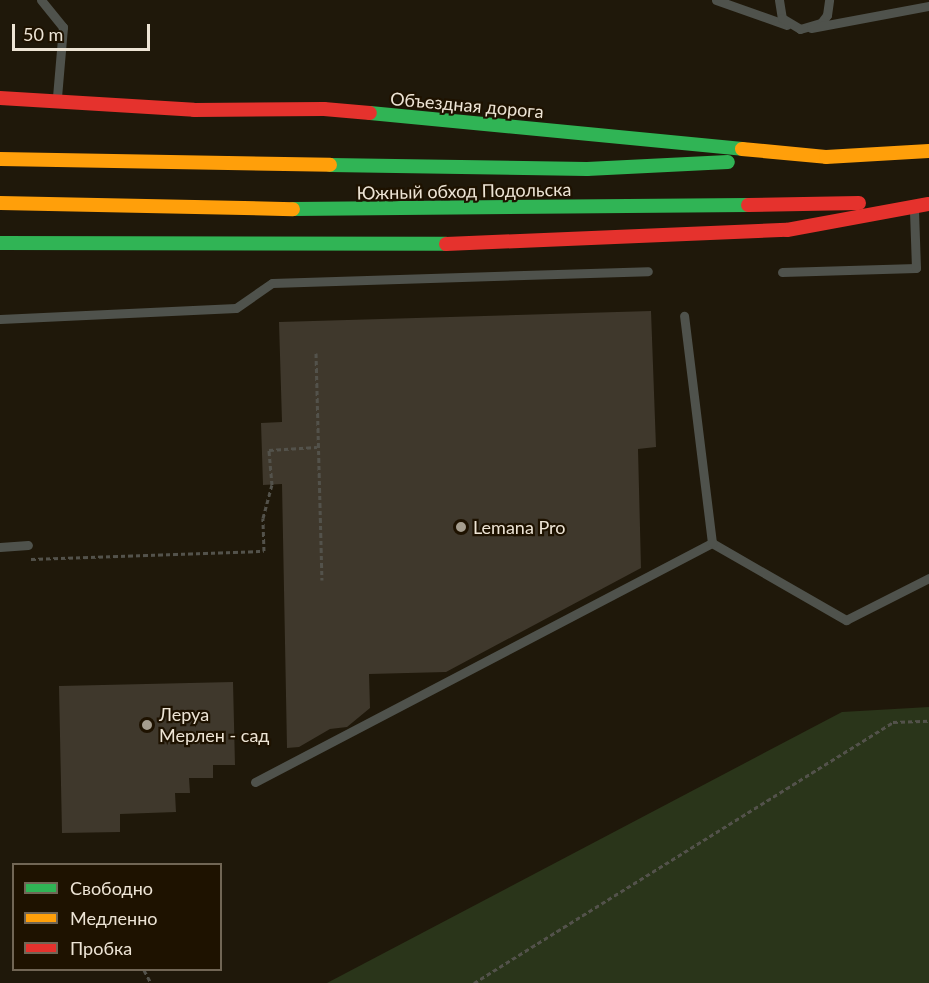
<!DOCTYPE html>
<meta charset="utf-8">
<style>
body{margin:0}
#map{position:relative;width:929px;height:983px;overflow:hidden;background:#1f180a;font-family:Lato,sans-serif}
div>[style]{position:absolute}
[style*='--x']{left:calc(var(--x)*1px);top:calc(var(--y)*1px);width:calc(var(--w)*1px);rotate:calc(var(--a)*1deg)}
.green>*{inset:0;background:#2a351a}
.building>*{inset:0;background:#3f382c}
.path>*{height:3px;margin-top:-1.5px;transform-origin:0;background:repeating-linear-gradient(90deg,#53524b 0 4.5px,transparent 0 7.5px)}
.lane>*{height:9px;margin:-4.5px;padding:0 4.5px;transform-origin:4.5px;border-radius:4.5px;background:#4f524c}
.fast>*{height:14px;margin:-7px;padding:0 7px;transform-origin:7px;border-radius:7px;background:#30b455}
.slow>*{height:14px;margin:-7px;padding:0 7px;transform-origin:7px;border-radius:7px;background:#ff9f0a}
.jam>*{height:14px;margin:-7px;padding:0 7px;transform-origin:7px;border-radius:7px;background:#e5322d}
.dots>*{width:16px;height:16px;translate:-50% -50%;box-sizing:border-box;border:3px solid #1e1200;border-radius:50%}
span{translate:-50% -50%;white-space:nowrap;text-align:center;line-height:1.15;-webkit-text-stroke:4.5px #1e1200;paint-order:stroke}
.street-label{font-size:18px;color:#ede4d5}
.poi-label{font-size:18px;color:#ede4d5}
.left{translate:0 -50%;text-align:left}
.legend{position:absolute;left:12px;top:863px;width:210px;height:108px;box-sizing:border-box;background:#1e1200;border:2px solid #716655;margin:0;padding:8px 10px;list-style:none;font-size:18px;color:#ede4d5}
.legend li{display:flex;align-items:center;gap:12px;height:30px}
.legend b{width:30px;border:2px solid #716655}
.scale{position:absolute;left:12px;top:24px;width:138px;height:27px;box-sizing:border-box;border:3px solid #ede4d5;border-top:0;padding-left:8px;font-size:18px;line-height:21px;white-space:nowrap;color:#ede4d5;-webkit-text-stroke:4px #1e1200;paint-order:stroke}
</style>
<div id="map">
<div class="green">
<div style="clip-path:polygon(929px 707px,929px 983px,327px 983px,842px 712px)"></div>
</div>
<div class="building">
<div style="clip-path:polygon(651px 311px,656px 447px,638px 449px,641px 568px,446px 672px,369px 674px,370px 708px,347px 727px,330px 729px,299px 747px,287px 748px,282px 484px,263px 485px,261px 423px,282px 422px,279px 322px)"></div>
<div style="clip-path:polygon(233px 682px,235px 765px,213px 765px,213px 778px,189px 778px,190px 793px,175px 793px,176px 812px,120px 814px,120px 832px,62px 833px,59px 686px)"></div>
</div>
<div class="path">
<div style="--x:316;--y:353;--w:227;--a:88.5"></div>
<div style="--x:31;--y:559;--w:233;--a:-2"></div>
<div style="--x:264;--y:551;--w:33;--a:-92"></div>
<div style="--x:263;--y:518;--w:34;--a:-75"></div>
<div style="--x:272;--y:485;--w:35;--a:-95"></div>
<div style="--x:269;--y:450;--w:48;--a:-3.6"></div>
<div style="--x:144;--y:970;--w:15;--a:62"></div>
<div style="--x:474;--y:983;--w:494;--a:-31.9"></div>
<div style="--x:893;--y:722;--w:36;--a:-2"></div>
</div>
<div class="lane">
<div style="--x:41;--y:0;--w:35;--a:51"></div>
<div style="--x:63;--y:27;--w:70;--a:94.9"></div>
<div style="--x:716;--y:0;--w:75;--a:19.4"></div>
<div style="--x:779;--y:0;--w:18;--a:81"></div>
<div style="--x:782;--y:18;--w:21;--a:31"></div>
<div style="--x:800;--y:29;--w:22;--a:-16"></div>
<div style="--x:821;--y:23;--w:10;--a:-53"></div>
<div style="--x:827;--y:15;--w:15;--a:-82"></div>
<div style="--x:811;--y:28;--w:120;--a:-10.6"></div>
<div style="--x:782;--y:272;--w:134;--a:-1.7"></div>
<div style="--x:916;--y:268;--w:58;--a:-92"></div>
<div style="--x:0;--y:319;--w:236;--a:-2.7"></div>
<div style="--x:236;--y:308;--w:44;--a:-34.8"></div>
<div style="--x:272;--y:283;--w:376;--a:-1.8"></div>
<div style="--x:712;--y:543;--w:155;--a:29.9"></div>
<div style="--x:846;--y:620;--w:93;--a:-26.8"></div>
<div style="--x:0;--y:547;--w:28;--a:-4"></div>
<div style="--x:255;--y:782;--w:516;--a:-27.61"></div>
<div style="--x:712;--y:543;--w:229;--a:-97"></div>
</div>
<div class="fast">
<div style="--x:370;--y:113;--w:374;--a:5.5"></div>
<div style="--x:330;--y:165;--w:257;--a:0.9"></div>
<div style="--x:587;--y:169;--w:141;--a:-2.8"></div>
<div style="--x:293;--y:209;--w:455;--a:-0.5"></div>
<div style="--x:0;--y:243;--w:446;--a:0.1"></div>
</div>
<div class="slow">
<div style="--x:742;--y:149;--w:84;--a:5.4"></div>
<div style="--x:826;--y:157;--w:103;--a:-3.3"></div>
<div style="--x:0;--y:159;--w:330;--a:1"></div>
<div style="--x:0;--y:203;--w:293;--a:1.2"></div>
</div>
<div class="jam">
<div style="--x:0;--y:98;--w:194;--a:3.5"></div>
<div style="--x:194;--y:110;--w:130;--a:-0.4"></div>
<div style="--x:324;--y:109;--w:46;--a:5"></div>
<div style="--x:748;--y:205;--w:111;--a:-1"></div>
<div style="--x:446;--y:244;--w:341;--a:-2.4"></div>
<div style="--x:787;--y:230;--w:144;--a:-10.4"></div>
</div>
<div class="dots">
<div style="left:461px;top:527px;background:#a59d8e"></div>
<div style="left:147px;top:725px;background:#a59d8e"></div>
</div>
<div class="street-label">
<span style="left:467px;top:105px;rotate:5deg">Объездная дорога</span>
<span style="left:464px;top:191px;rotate:-1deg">Южный обход Подольска</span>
</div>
<div class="poi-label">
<span class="left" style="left:473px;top:527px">Lemana Pro</span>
<span class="left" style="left:159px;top:725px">Леруа<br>Мерлен - сад</span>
</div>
<ul class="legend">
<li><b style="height:8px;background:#30b455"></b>Свободно</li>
<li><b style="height:8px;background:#ff9f0a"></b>Медленно</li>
<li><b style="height:8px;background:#e5322d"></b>Пробка</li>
</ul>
<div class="scale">50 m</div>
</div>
